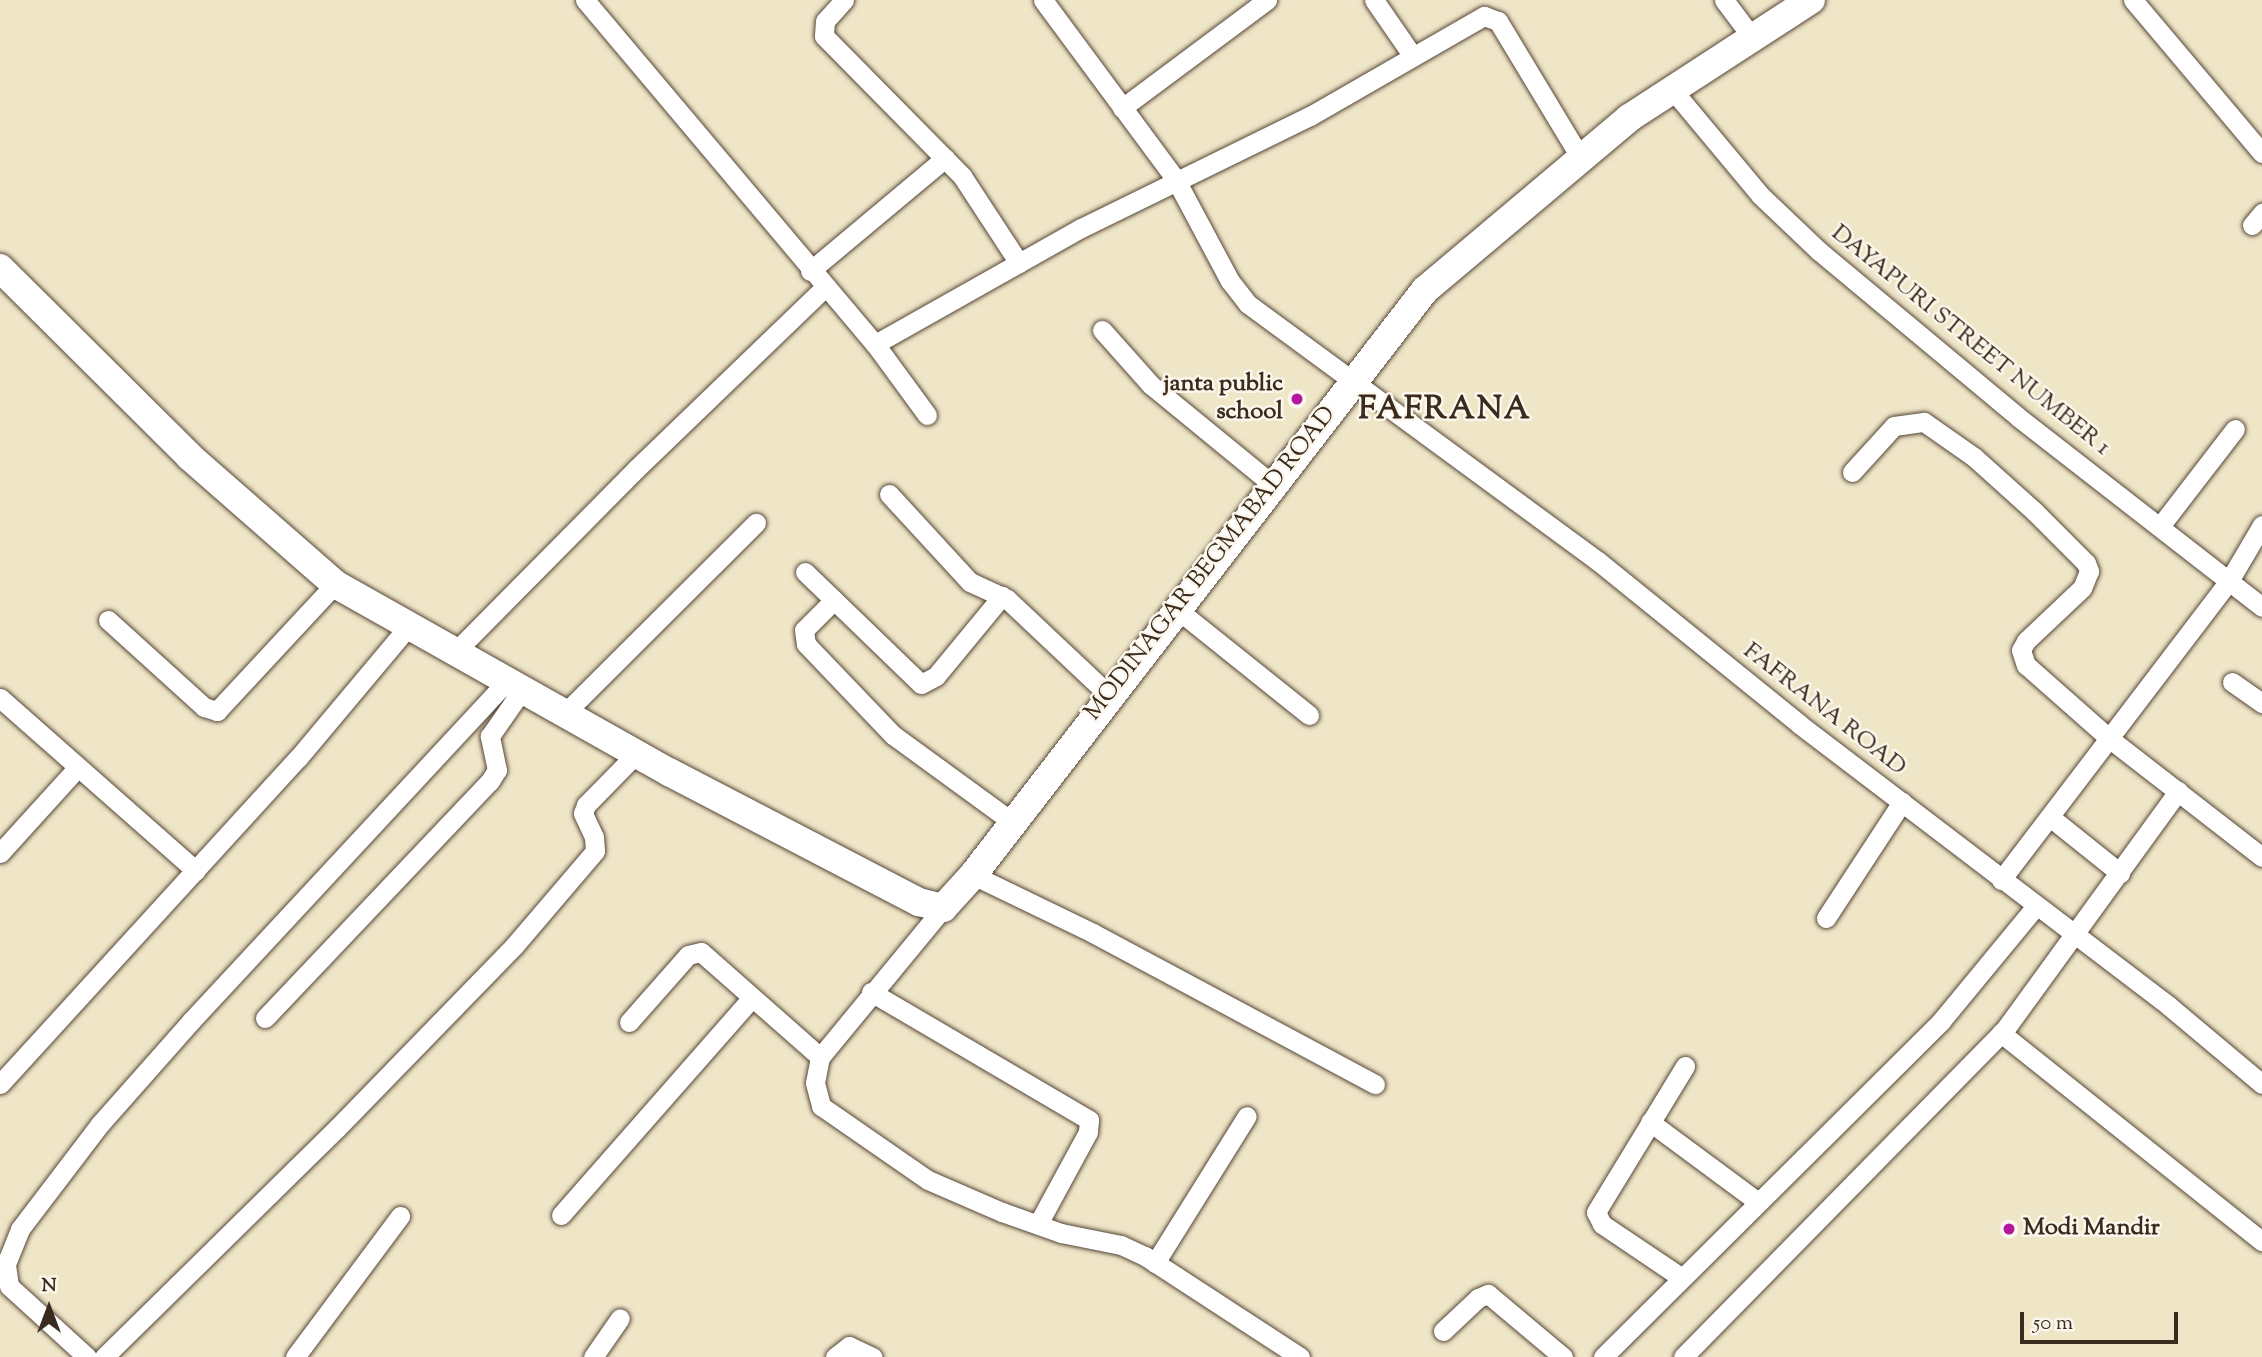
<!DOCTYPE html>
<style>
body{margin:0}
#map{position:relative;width:2262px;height:1357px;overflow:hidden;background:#efe5c7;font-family:"Sorts Mill Goudy",serif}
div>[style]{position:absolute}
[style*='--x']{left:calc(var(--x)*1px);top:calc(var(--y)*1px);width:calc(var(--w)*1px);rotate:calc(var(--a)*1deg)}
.roads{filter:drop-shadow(0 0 2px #564637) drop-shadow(0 0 2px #564637)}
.street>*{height:19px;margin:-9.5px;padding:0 9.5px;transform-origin:9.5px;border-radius:9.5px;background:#fff}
.secondary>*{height:28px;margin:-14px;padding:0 14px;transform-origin:14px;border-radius:14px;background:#fff}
.dots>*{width:19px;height:19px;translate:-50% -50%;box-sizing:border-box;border:4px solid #fbf7ec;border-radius:50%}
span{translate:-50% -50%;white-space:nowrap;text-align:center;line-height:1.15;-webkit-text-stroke:5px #fbf7ec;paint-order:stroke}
.street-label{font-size:24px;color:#3b2a1e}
.poi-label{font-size:24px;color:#3b2a1e;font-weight:700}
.right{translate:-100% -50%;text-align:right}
.left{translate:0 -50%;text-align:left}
.district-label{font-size:32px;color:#3b2a1e;font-weight:700;letter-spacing:2px}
.north{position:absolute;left:14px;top:1273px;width:70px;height:70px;-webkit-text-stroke:5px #fbf7ec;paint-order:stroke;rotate:0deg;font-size:19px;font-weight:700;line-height:28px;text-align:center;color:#3b2a1e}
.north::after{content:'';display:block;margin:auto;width:24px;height:32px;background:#3b2a1e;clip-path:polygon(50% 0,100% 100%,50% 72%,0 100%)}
.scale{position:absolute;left:2020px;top:1312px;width:158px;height:32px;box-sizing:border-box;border:4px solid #3b2a1e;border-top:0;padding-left:9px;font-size:21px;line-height:24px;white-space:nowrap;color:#3b2a1e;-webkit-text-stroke:5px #fbf7ec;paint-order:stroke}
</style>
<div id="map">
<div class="roads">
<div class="street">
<div style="--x:585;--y:0;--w:450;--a:49.9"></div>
<div style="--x:875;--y:344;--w:88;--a:53.8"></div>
<div style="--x:844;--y:0;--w:28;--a:132"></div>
<div style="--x:825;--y:21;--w:15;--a:94"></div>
<div style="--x:824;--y:36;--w:197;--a:45.4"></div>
<div style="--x:962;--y:176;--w:104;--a:56.8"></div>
<div style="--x:1043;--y:0;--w:224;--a:53.5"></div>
<div style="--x:1176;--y:180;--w:115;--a:61.9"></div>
<div style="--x:1230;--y:281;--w:29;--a:52"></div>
<div style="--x:1248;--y:304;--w:434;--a:36.3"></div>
<div style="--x:1598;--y:561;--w:259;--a:39"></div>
<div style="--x:1799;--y:724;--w:465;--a:37.3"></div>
<div style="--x:2169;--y:1006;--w:121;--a:40"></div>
<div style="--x:1374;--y:0;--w:67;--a:55.4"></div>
<div style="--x:1724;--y:0;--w:45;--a:53.1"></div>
<div style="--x:2133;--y:0;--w:200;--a:49.9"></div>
<div style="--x:1671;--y:88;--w:139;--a:50.2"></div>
<div style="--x:1760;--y:195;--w:81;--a:43.5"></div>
<div style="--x:1819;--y:251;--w:259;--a:39.8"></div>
<div style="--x:2018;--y:417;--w:309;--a:37.9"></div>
<div style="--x:1122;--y:108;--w:181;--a:-36.7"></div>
<div style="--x:2252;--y:225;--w:16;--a:-50"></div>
<div style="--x:810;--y:271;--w:176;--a:-39.9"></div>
<div style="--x:1102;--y:330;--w:74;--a:48.3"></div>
<div style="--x:1151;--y:385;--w:158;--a:39.3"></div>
<div style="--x:875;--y:344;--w:236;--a:-29.4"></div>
<div style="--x:1081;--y:228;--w:255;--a:-26.1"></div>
<div style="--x:1310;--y:116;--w:201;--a:-29.9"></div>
<div style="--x:1484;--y:16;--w:15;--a:20"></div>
<div style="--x:1498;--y:21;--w:159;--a:58.9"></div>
<div style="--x:1852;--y:472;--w:62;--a:-47.6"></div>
<div style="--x:1894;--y:426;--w:30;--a:-8"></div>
<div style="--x:1924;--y:422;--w:61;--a:35"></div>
<div style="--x:1974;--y:457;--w:82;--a:42"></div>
<div style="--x:2035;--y:512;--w:72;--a:45"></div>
<div style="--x:2086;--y:563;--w:9;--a:69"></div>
<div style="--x:2089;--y:571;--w:18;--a:112"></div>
<div style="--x:2082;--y:588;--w:77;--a:136.6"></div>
<div style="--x:2026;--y:641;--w:10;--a:119"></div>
<div style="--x:2021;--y:650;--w:16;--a:72"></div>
<div style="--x:2026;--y:665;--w:112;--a:41.4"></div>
<div style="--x:2110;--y:739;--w:192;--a:37.8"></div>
<div style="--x:889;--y:494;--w:120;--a:47.4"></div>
<div style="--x:970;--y:582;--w:41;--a:24.7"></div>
<div style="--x:1007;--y:599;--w:141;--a:43.3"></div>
<div style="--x:2161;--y:525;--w:121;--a:-52.4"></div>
<div style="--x:805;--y:572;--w:161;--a:44"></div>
<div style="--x:921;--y:684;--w:17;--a:-28"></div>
<div style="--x:936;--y:676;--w:104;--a:-50.5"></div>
<div style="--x:834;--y:600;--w:42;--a:135"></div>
<div style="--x:804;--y:630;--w:14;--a:82"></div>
<div style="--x:806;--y:644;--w:126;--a:46.3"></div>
<div style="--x:893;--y:735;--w:146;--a:36.1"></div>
<div style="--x:1178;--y:610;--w:168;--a:38.7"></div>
<div style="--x:108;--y:620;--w:130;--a:42.2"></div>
<div style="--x:204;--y:707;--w:14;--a:17"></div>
<div style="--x:217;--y:711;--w:173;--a:-47.1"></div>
<div style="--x:454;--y:653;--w:259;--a:-45.3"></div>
<div style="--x:636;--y:469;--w:261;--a:-43.9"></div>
<div style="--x:2232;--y:682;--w:37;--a:35"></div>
<div style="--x:0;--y:698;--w:261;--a:41.4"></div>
<div style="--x:564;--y:714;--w:271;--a:-44.9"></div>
<div style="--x:2050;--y:817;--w:90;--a:38.7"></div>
<div style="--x:0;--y:853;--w:116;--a:-47.8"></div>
<div style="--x:973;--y:875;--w:133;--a:25.8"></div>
<div style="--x:1093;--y:933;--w:320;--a:28.2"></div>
<div style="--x:2001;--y:880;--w:376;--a:-52.7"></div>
<div style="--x:2229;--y:581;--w:65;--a:-59.5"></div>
<div style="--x:943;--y:908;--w:193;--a:129.5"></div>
<div style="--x:820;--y:1057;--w:26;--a:101"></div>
<div style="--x:815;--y:1083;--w:24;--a:75"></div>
<div style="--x:821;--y:1106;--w:130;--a:34.7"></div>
<div style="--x:928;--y:1180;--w:81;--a:23.4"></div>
<div style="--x:1002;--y:1212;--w:63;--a:19.6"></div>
<div style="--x:1061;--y:1233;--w:61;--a:11.3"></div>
<div style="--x:1121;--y:1245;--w:26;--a:25"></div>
<div style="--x:1145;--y:1256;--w:185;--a:33.1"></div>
<div style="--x:1826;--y:918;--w:139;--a:-56.8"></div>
<div style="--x:871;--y:992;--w:253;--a:30.4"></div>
<div style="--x:1089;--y:1120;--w:12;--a:95"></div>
<div style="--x:1088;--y:1132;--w:105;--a:118.5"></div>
<div style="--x:265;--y:1018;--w:327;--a:-46.5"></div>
<div style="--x:490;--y:781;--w:13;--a:-58"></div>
<div style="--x:497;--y:770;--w:35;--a:-102"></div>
<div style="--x:490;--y:736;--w:56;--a:-55.2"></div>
<div style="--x:629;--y:1022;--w:89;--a:-48.6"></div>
<div style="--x:688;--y:955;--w:13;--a:-13"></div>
<div style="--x:701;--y:952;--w:159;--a:41.4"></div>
<div style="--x:2001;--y:1033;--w:334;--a:38.6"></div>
<div style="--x:0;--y:1084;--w:442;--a:-47.6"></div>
<div style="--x:298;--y:758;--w:171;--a:-50"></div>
<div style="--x:1650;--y:1122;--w:134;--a:36.5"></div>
<div style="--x:561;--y:1215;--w:288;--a:-48.7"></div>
<div style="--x:1155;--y:1263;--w:173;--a:-58"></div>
<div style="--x:1682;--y:1278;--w:97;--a:-146"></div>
<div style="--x:1602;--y:1224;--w:13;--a:-117"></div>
<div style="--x:1596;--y:1212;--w:171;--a:-58.6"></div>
<div style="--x:1443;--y:1331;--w:48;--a:-43.3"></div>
<div style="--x:1478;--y:1298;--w:11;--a:-22"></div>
<div style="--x:1488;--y:1294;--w:98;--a:40"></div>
<div style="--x:87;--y:1357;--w:105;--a:-137.7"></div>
<div style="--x:9;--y:1286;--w:22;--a:-98"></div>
<div style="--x:6;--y:1264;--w:38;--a:-68"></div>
<div style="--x:20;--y:1229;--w:132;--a:-52.7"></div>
<div style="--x:100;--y:1124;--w:137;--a:-48.5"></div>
<div style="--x:191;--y:1021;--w:463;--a:-47.1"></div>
<div style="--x:104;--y:1357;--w:327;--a:-44.5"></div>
<div style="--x:337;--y:1128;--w:254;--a:-45.8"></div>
<div style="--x:514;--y:946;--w:125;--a:-49.5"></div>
<div style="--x:595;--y:851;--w:14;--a:-94"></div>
<div style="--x:594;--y:837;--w:26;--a:-115"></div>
<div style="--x:583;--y:813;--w:9;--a:-69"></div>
<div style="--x:586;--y:805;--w:71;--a:-45.6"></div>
<div style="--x:295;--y:1357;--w:176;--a:-53.3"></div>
<div style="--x:593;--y:1357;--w:47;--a:-55.3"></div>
<div style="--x:835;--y:1357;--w:18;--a:-38"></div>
<div style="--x:849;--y:1346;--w:26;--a:25"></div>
<div style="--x:1603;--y:1357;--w:478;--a:-44.8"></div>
<div style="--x:1942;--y:1020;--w:146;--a:-50.5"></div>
<div style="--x:1683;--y:1357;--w:461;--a:-45.5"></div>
<div style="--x:2006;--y:1028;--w:293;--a:-54"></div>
</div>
<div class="secondary">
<div style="--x:0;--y:268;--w:268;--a:44.8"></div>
<div style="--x:190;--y:457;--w:193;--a:41.2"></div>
<div style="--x:335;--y:584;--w:383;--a:29.4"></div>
<div style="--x:669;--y:772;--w:282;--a:27.5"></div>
<div style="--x:919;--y:902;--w:25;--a:14"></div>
<div style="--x:943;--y:908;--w:45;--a:-47.7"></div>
<div style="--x:973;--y:875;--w:739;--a:-52.31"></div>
<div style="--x:1425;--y:290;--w:267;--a:-40.1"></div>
<div style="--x:1629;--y:118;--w:217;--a:-33"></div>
</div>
</div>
<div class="dots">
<div style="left:1297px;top:399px;background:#b5179e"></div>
<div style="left:2009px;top:1229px;background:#b5179e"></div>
</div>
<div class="street-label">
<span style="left:1970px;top:341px;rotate:39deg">DAYAPURI STREET NUMBER 1</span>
<span style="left:1211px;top:564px;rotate:-52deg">MODINAGAR BEGMABAD ROAD</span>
<span style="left:1824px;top:710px;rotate:38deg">FAFRANA ROAD</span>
</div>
<div class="poi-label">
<span class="right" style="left:1283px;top:399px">janta public<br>school</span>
<span class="left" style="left:2023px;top:1229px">Modi Mandir</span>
</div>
<div class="district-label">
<span style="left:1445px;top:410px">FAFRANA</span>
</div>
<div class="north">N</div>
<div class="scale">50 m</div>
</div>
